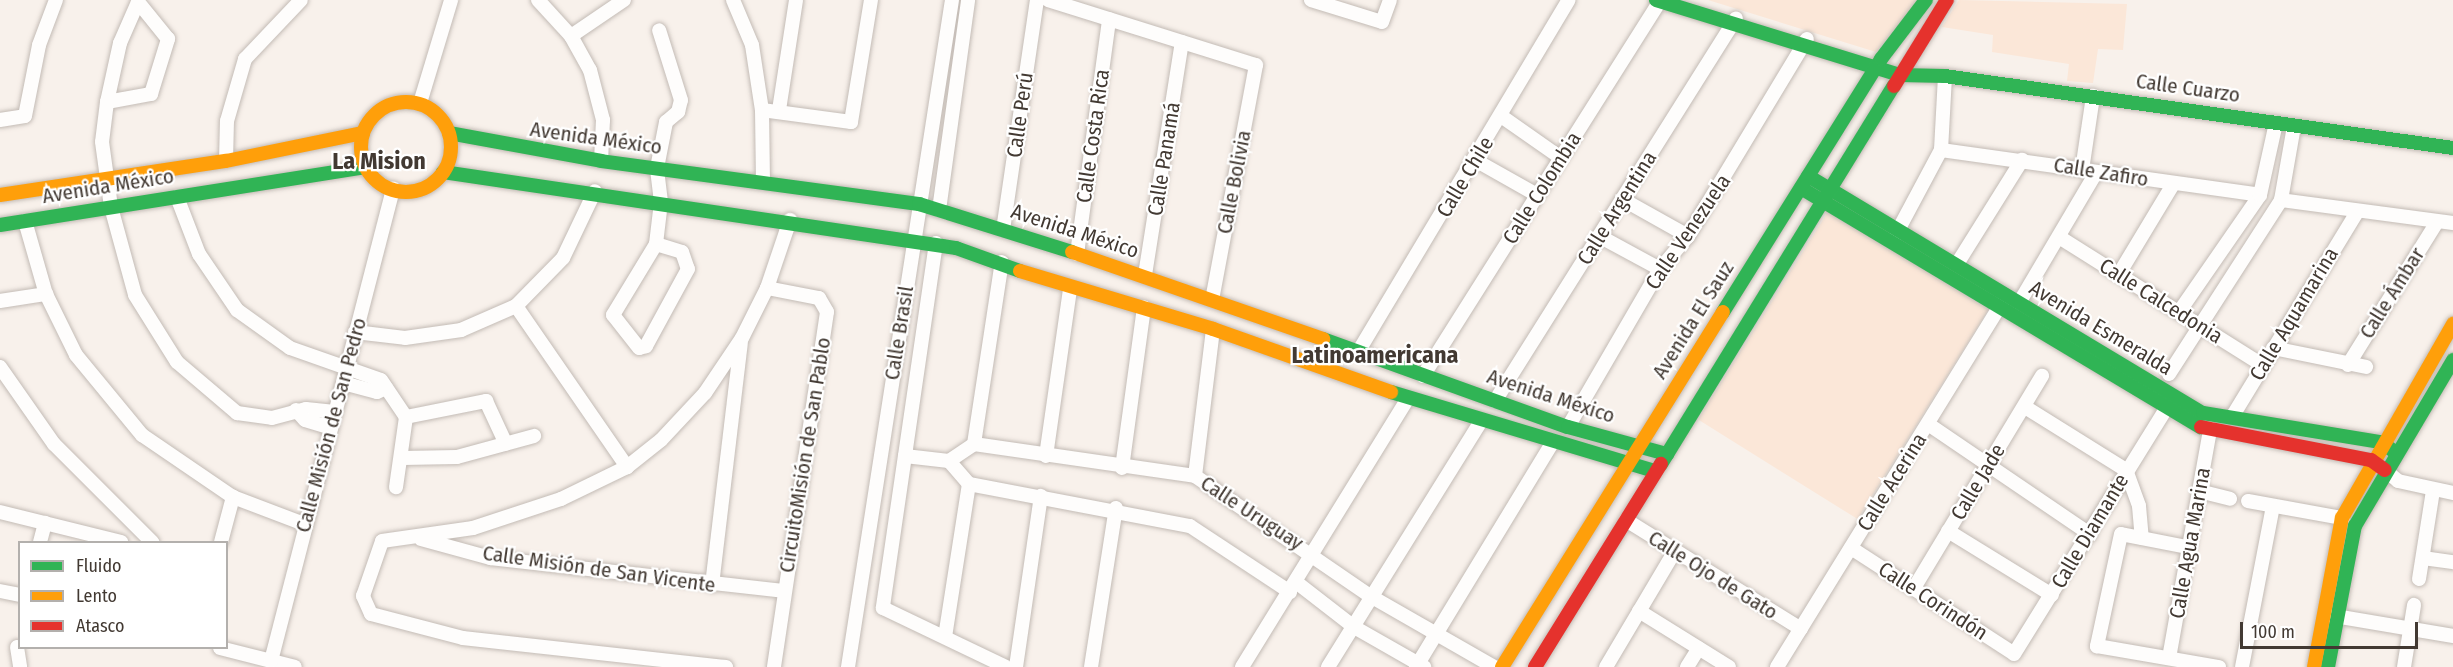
<!DOCTYPE html>
<meta charset="utf-8">
<style>
body{margin:0}
#map{position:relative;width:2453px;height:667px;overflow:hidden;background:#f8f1eb;font-family:"Fira Sans Condensed",sans-serif}
div>[style]{position:absolute}
[style*='--x']{left:calc(var(--x)*1px);top:calc(var(--y)*1px);width:calc(var(--w)*1px);rotate:calc(var(--a)*1deg)}
.built>*{inset:0;background:#fbe7d8;transform-origin:0 0}
.roads{filter:drop-shadow(0 0 2px #c3bbb5) drop-shadow(0 0 2px #c3bbb5)}
.street>*{height:14px;margin:-7px;padding:0 7px;transform-origin:7px;border-radius:7px;background:#fefdfc}
.fast>*{height:14px;margin:-7px;padding:0 7px;transform-origin:7px;border-radius:7px;background:#30b455}
.slow>*{height:14px;margin:-7px;padding:0 7px;transform-origin:7px;border-radius:7px;background:#ff9f0a}
.slow>.ring{margin:-7px;padding:0;box-sizing:content-box;background:none;border:14px solid #ff9f0a;border-radius:50%}
.jam>*{height:14px;margin:-7px;padding:0 7px;transform-origin:7px;border-radius:7px;background:#e5322d}
span{translate:-50% -50%;white-space:nowrap;text-align:center;line-height:1.15;-webkit-text-stroke:4.5px #fff;paint-order:stroke}
.street-label{font-size:21px;color:#423932}
.quarter-label{font-size:24px;color:#423932;font-weight:700}
.legend{position:absolute;left:18px;top:541px;width:210px;height:108px;box-sizing:border-box;background:#fff;border:2px solid #b3b0ad;margin:0;padding:8px 10px;list-style:none;font-size:18px;color:#423932}
.legend li{display:flex;align-items:center;gap:12px;height:30px}
.legend b{width:30px;border:2px solid #b3b0ad}
.scale{position:absolute;left:2240px;top:622px;width:178px;height:27px;box-sizing:border-box;border:3px solid #423932;border-top:0;padding-left:8px;font-size:18px;line-height:21px;white-space:nowrap;color:#423932;-webkit-text-stroke:4px #fff;paint-order:stroke}
</style>
<div id="map">
<div class="built">
<div style="clip-path:polygon(1708px 0,1921px 0,1876px 52px)"></div>
<div style="clip-path:polygon(1959px 0,2127px 4px,2123px 50px,2098px 49px,2093px 83px,2067px 81px,2069px 64px,1992px 52px,1993px 35px,1942px 27px)"></div>
<div style="left:1829px;top:210px;width:188px;height:247px;rotate:32deg"></div>
</div>
<div class="roads">
<div class="street">
<div style="--x:538;--y:0;--w:49;--a:47.5"></div>
<div style="--x:571;--y:36;--w:39;--a:61"></div>
<div style="--x:590;--y:70;--w:52;--a:75.4"></div>
<div style="--x:603;--y:120;--w:41;--a:92.8"></div>
<div style="--x:733;--y:0;--w:49;--a:67.1"></div>
<div style="--x:752;--y:45;--w:66;--a:81.3"></div>
<div style="--x:762;--y:110;--w:72;--a:89.2"></div>
<div style="--x:1048;--y:0;--w:218;--a:17.4"></div>
<div style="--x:1256;--y:65;--w:238;--a:100.6"></div>
<div style="--x:1311;--y:0;--w:74;--a:17.2"></div>
<div style="--x:1382;--y:22;--w:23;--a:-70"></div>
<div style="--x:571;--y:36;--w:64;--a:-34.2"></div>
<div style="--x:107;--y:102;--w:45;--a:-10.3"></div>
<div style="--x:151;--y:94;--w:58;--a:-72.8"></div>
<div style="--x:168;--y:39;--w:48;--a:-129"></div>
<div style="--x:138;--y:2;--w:45;--a:113.7"></div>
<div style="--x:120;--y:43;--w:60;--a:102.4"></div>
<div style="--x:107;--y:102;--w:40;--a:97.1"></div>
<div style="--x:102;--y:142;--w:66;--a:82.1"></div>
<div style="--x:111;--y:207;--w:91;--a:74.7"></div>
<div style="--x:135;--y:295;--w:79;--a:57.9"></div>
<div style="--x:177;--y:362;--w:79;--a:40.4"></div>
<div style="--x:237;--y:413;--w:35;--a:8"></div>
<div style="--x:272;--y:418;--w:35;--a:-15"></div>
<div style="--x:306;--y:409;--w:29;--a:6"></div>
<div style="--x:420;--y:103;--w:108;--a:-73.2"></div>
<div style="--x:762;--y:110;--w:90;--a:7.7"></div>
<div style="--x:851;--y:122;--w:124;--a:-80.7"></div>
<div style="--x:779;--y:110;--w:111;--a:-81.2"></div>
<div style="--x:1501;--y:116;--w:73;--a:35"></div>
<div style="--x:0;--y:120;--w:25;--a:-9"></div>
<div style="--x:25;--y:116;--w:72;--a:-78.8"></div>
<div style="--x:39;--y:45;--w:48;--a:-69.3"></div>
<div style="--x:1941;--y:150;--w:322;--a:8"></div>
<div style="--x:1475;--y:160;--w:71;--a:29.4"></div>
<div style="--x:226;--y:161;--w:40;--a:-88.6"></div>
<div style="--x:227;--y:121;--w:65;--a:-73.8"></div>
<div style="--x:245;--y:59;--w:81;--a:-46.5"></div>
<div style="--x:2082;--y:170;--w:75;--a:-81.5"></div>
<div style="--x:177;--y:197;--w:61;--a:68.9"></div>
<div style="--x:199;--y:254;--w:68;--a:55.8"></div>
<div style="--x:237;--y:310;--w:65;--a:35.6"></div>
<div style="--x:290;--y:348;--w:96;--a:19.4"></div>
<div style="--x:381;--y:380;--w:45;--a:56"></div>
<div style="--x:406;--y:417;--w:71;--a:98.1"></div>
<div style="--x:1622;--y:199;--w:76;--a:29.3"></div>
<div style="--x:2281;--y:200;--w:174;--a:7.6"></div>
<div style="--x:939;--y:210;--w:212;--a:-82.1"></div>
<div style="--x:25;--y:221;--w:76;--a:74"></div>
<div style="--x:46;--y:294;--w:68;--a:63.8"></div>
<div style="--x:76;--y:355;--w:104;--a:50.5"></div>
<div style="--x:142;--y:435;--w:110;--a:34.3"></div>
<div style="--x:233;--y:497;--w:76;--a:20.8"></div>
<div style="--x:1003;--y:230;--w:232;--a:-81.6"></div>
<div style="--x:1599;--y:236;--w:69;--a:28.4"></div>
<div style="--x:1895;--y:236;--w:98;--a:-61.9"></div>
<div style="--x:1941;--y:150;--w:74;--a:-86.9"></div>
<div style="--x:2059;--y:237;--w:240;--a:32.2"></div>
<div style="--x:936;--y:243;--w:369;--a:98.3"></div>
<div style="--x:883;--y:608;--w:136;--a:25.6"></div>
<div style="--x:656;--y:244;--w:27;--a:17"></div>
<div style="--x:682;--y:252;--w:18;--a:71"></div>
<div style="--x:688;--y:269;--w:88;--a:118.6"></div>
<div style="--x:646;--y:346;--w:7;--a:164"></div>
<div style="--x:639;--y:348;--w:42;--a:-128.2"></div>
<div style="--x:613;--y:315;--w:83;--a:-58.8"></div>
<div style="--x:656;--y:244;--w:42;--a:-83.2"></div>
<div style="--x:661;--y:202;--w:34;--a:-97"></div>
<div style="--x:657;--y:168;--w:47;--a:-78.9"></div>
<div style="--x:666;--y:122;--w:16;--a:-40"></div>
<div style="--x:678;--y:112;--w:12;--a:-76"></div>
<div style="--x:681;--y:100;--w:73;--a:-107.4"></div>
<div style="--x:1077;--y:254;--w:237;--a:-82.2"></div>
<div style="--x:1957;--y:264;--w:123;--a:-58"></div>
<div style="--x:2119;--y:274;--w:106;--a:-58.9"></div>
<div style="--x:1145;--y:275;--w:236;--a:-81"></div>
<div style="--x:767;--y:288;--w:53;--a:10.9"></div>
<div style="--x:819;--y:298;--w:16;--a:60"></div>
<div style="--x:827;--y:312;--w:359;--a:98.5"></div>
<div style="--x:0;--y:301;--w:47;--a:-8.7"></div>
<div style="--x:2019;--y:303;--w:151;--a:-59.4"></div>
<div style="--x:516;--y:306;--w:196;--a:55.4"></div>
<div style="--x:2179;--y:312;--w:142;--a:-55.3"></div>
<div style="--x:2260;--y:195;--w:74;--a:-77.5"></div>
<div style="--x:355;--y:332;--w:50;--a:6.8"></div>
<div style="--x:405;--y:338;--w:57;--a:-8.1"></div>
<div style="--x:461;--y:330;--w:60;--a:-23.6"></div>
<div style="--x:516;--y:306;--w:67;--a:-45.6"></div>
<div style="--x:563;--y:258;--w:74;--a:-64.5"></div>
<div style="--x:2273;--y:348;--w:95;--a:11.5"></div>
<div style="--x:1358;--y:352;--w:410;--a:-59.1"></div>
<div style="--x:2348;--y:365;--w:168;--a:-58.1"></div>
<div style="--x:0;--y:367;--w:94;--a:55"></div>
<div style="--x:54;--y:444;--w:139;--a:45"></div>
<div style="--x:2169;--y:374;--w:207;--a:-57.2"></div>
<div style="--x:2281;--y:200;--w:75;--a:-80"></div>
<div style="--x:1423;--y:376;--w:445;--a:-57.7"></div>
<div style="--x:343;--y:383;--w:35;--a:15"></div>
<div style="--x:377;--y:392;--w:10;--a:-24"></div>
<div style="--x:1495;--y:401;--w:452;--a:-57.8"></div>
<div style="--x:2025;--y:407;--w:119;--a:32"></div>
<div style="--x:2126;--y:470;--w:38;--a:70"></div>
<div style="--x:2139;--y:506;--w:32;--a:85"></div>
<div style="--x:296;--y:410;--w:13;--a:48"></div>
<div style="--x:305;--y:420;--w:27;--a:17"></div>
<div style="--x:406;--y:417;--w:82;--a:-11.3"></div>
<div style="--x:486;--y:401;--w:47;--a:65.1"></div>
<div style="--x:2232;--y:417;--w:240;--a:-58.6"></div>
<div style="--x:1928;--y:424;--w:196;--a:34.2"></div>
<div style="--x:1568;--y:427;--w:183;--a:-59.8"></div>
<div style="--x:1660;--y:269;--w:43;--a:-49.7"></div>
<div style="--x:1688;--y:236;--w:230;--a:-58.9"></div>
<div style="--x:974;--y:444;--w:184;--a:-81.3"></div>
<div style="--x:905;--y:456;--w:44;--a:6.5"></div>
<div style="--x:949;--y:461;--w:30;--a:49"></div>
<div style="--x:969;--y:484;--w:225;--a:10.8"></div>
<div style="--x:1190;--y:526;--w:120;--a:33.4"></div>
<div style="--x:1046;--y:456;--w:169;--a:-81.8"></div>
<div style="--x:403;--y:458;--w:54;--a:-1.1"></div>
<div style="--x:457;--y:457;--w:80;--a:-15.3"></div>
<div style="--x:949;--y:461;--w:30;--a:-34"></div>
<div style="--x:974;--y:444;--w:223;--a:8.2"></div>
<div style="--x:1195;--y:476;--w:214;--a:34.4"></div>
<div style="--x:1372;--y:597;--w:141;--a:29.8"></div>
<div style="--x:1122;--y:468;--w:162;--a:-82.2"></div>
<div style="--x:2385;--y:470;--w:17;--a:40"></div>
<div style="--x:2398;--y:481;--w:56;--a:12.3"></div>
<div style="--x:1195;--y:476;--w:148;--a:-83"></div>
<div style="--x:2199;--y:491;--w:32;--a:14"></div>
<div style="--x:2248;--y:501;--w:96;--a:10.3"></div>
<div style="--x:0;--y:512;--w:125;--a:13.9"></div>
<div style="--x:1626;--y:520;--w:206;--a:31.9"></div>
<div style="--x:1948;--y:531;--w:122;--a:31.6"></div>
<div style="--x:421;--y:539;--w:72;--a:15.4"></div>
<div style="--x:490;--y:558;--w:295;--a:6.4"></div>
<div style="--x:40;--y:542;--w:20;--a:-75"></div>
<div style="--x:221;--y:542;--w:47;--a:-75.1"></div>
<div style="--x:2187;--y:547;--w:67;--a:-168.9"></div>
<div style="--x:2121;--y:534;--w:115;--a:102.1"></div>
<div style="--x:2097;--y:646;--w:124;--a:9.8"></div>
<div style="--x:1851;--y:548;--w:194;--a:33"></div>
<div style="--x:2014;--y:654;--w:288;--a:-58.2"></div>
<div style="--x:2423;--y:558;--w:30;--a:8"></div>
<div style="--x:2419;--y:579;--w:89;--a:-81"></div>
<div style="--x:1296;--y:582;--w:73;--a:37.8"></div>
<div style="--x:1354;--y:627;--w:81;--a:29.7"></div>
<div style="--x:712;--y:585;--w:244;--a:-83.2"></div>
<div style="--x:1914;--y:588;--w:248;--a:-58.9"></div>
<div style="--x:0;--y:591;--w:20;--a:11"></div>
<div style="--x:1639;--y:611;--w:106;--a:31.9"></div>
<div style="--x:2329;--y:615;--w:126;--a:9.6"></div>
<div style="--x:945;--y:637;--w:155;--a:-81.1"></div>
<div style="--x:17;--y:647;--w:20;--a:81"></div>
<div style="--x:220;--y:648;--w:77;--a:14.2"></div>
<div style="--x:2169;--y:658;--w:233;--a:-79.8"></div>
<div style="--x:271;--y:661;--w:488;--a:-75.5"></div>
<div style="--x:726;--y:667;--w:265;--a:-173.7"></div>
<div style="--x:463;--y:638;--w:95;--a:-165.4"></div>
<div style="--x:371;--y:614;--w:20;--a:-114"></div>
<div style="--x:363;--y:596;--w:58;--a:-70.9"></div>
<div style="--x:382;--y:541;--w:92;--a:-8.1"></div>
<div style="--x:473;--y:528;--w:93;--a:-18.2"></div>
<div style="--x:561;--y:499;--w:73;--a:-25.9"></div>
<div style="--x:627;--y:467;--w:43;--a:-38.5"></div>
<div style="--x:661;--y:440;--w:64;--a:-46.9"></div>
<div style="--x:705;--y:393;--w:66;--a:-56.1"></div>
<div style="--x:742;--y:338;--w:56;--a:-63.4"></div>
<div style="--x:767;--y:288;--w:72;--a:-71.3"></div>
<div style="--x:848;--y:667;--w:675;--a:-81.14"></div>
<div style="--x:1016;--y:667;--w:173;--a:-81.7"></div>
<div style="--x:1091;--y:667;--w:161;--a:-81.1"></div>
<div style="--x:1242;--y:667;--w:316;--a:-58.3"></div>
<div style="--x:1328;--y:667;--w:290;--a:-58.1"></div>
<div style="--x:1416;--y:667;--w:262;--a:-58.7"></div>
<div style="--x:1606;--y:667;--w:135;--a:-59.3"></div>
<div style="--x:1687;--y:667;--w:22;--a:-58"></div>
<div style="--x:1777;--y:667;--w:430;--a:-58.3"></div>
<div style="--x:2242;--y:667;--w:164;--a:-79.1"></div>
<div style="--x:2404;--y:667;--w:63;--a:-80.8"></div>
</div>
<div class="fast">
<div style="--x:1656;--y:0;--w:255;--a:17.1"></div>
<div style="--x:1900;--y:75;--w:45;--a:1.3"></div>
<div style="--x:1945;--y:76;--w:513;--a:8.07"></div>
<div style="--x:449;--y:133;--w:155;--a:10.4"></div>
<div style="--x:601;--y:161;--w:321;--a:7.7"></div>
<div style="--x:919;--y:204;--w:160;--a:17.4"></div>
<div style="--x:443;--y:172;--w:519;--a:8.43"></div>
<div style="--x:956;--y:248;--w:68;--a:19.8"></div>
<div style="--x:1808;--y:176;--w:461;--a:31"></div>
<div style="--x:2203;--y:413;--w:180;--a:9.3"></div>
<div style="--x:2381;--y:442;--w:19;--a:36"></div>
<div style="--x:1801;--y:188;--w:466;--a:30.9"></div>
<div style="--x:0;--y:225;--w:370;--a:-9"></div>
<div style="--x:1723;--y:312;--w:298;--a:-58"></div>
<div style="--x:1881;--y:59;--w:74;--a:-52.7"></div>
<div style="--x:1323;--y:339;--w:260;--a:19.8"></div>
<div style="--x:1568;--y:427;--w:103;--a:15.3"></div>
<div style="--x:1391;--y:392;--w:276;--a:16.7"></div>
<div style="--x:1661;--y:464;--w:444;--a:-58.4"></div>
<div style="--x:2328;--y:667;--w:144;--a:-79.2"></div>
<div style="--x:2355;--y:526;--w:193;--a:-59.4"></div>
</div>
<div class="slow">
<div class="ring" style="left:361px;top:102px;width:76px;height:76px"></div>
<div style="--x:0;--y:195;--w:229;--a:-8.6"></div>
<div style="--x:226;--y:161;--w:140;--a:-11.6"></div>
<div style="--x:1072;--y:252;--w:266;--a:19.1"></div>
<div style="--x:1020;--y:271;--w:202;--a:16.7"></div>
<div style="--x:1213;--y:329;--w:189;--a:19.5"></div>
<div style="--x:1502;--y:667;--w:418;--a:-58.1"></div>
<div style="--x:2314;--y:667;--w:152;--a:-79.4"></div>
<div style="--x:2342;--y:518;--w:224;--a:-60.2"></div>
</div>
<div class="jam">
<div style="--x:1894;--y:86;--w:101;--a:-58.4"></div>
<div style="--x:2201;--y:427;--w:173;--a:11"></div>
<div style="--x:2371;--y:460;--w:17;--a:36"></div>
<div style="--x:1535;--y:667;--w:239;--a:-58.2"></div>
</div>
</div>
<div class="street-label">
<span style="left:2188px;top:88px;rotate:8deg">Calle Cuarzo</span>
<span style="left:1020px;top:115px;rotate:-82deg">Calle Perú</span>
<span style="left:1093px;top:136px;rotate:-82deg">Calle Costa Rica</span>
<span style="left:596px;top:138px;rotate:8deg">Avenida México</span>
<span style="left:1164px;top:159px;rotate:-81deg">Calle Panamá</span>
<span style="left:2101px;top:172px;rotate:9deg">Calle Zafiro</span>
<span style="left:1465px;top:177px;rotate:-59deg">Calle Chile</span>
<span style="left:1234px;top:182px;rotate:-79deg">Calle Bolivia</span>
<span style="left:108px;top:186px;rotate:-9deg">Avenida México</span>
<span style="left:1542px;top:188px;rotate:-58deg">Calle Colombia</span>
<span style="left:1617px;top:208px;rotate:-58deg">Calle Argentina</span>
<span style="left:1075px;top:231px;rotate:18deg">Avenida México</span>
<span style="left:1688px;top:232px;rotate:-56deg">Calle Venezuela</span>
<span style="left:2392px;top:293px;rotate:-58deg">Calle Ámbar</span>
<span style="left:2161px;top:301px;rotate:32deg">Calle Calcedonia</span>
<span style="left:2294px;top:314px;rotate:-59deg">Calle Aquamarina</span>
<span style="left:1693px;top:320px;rotate:-58deg">Avenida El Sauz</span>
<span style="left:2101px;top:328px;rotate:31deg">Avenida Esmeralda</span>
<span style="left:899px;top:333px;rotate:-81deg">Calle Brasil</span>
<span style="left:1551px;top:396px;rotate:18deg">Avenida México</span>
<span style="left:331px;top:425px;rotate:-75deg">Calle Misión de San Pedro</span>
<span style="left:805px;top:455px;rotate:-81deg">CircuitoMisión de San Pablo</span>
<span style="left:1892px;top:482px;rotate:-58deg">Calle Acerina</span>
<span style="left:1978px;top:482px;rotate:-59deg">Calle Jade</span>
<span style="left:1252px;top:513px;rotate:33deg">Calle Uruguay</span>
<span style="left:2090px;top:531px;rotate:-59deg">Calle Diamante</span>
<span style="left:2190px;top:543px;rotate:-80deg">Calle Agua Marina</span>
<span style="left:599px;top:569px;rotate:8deg">Calle Misión de San Vicente</span>
<span style="left:1713px;top:575px;rotate:32deg">Calle Ojo de Gato</span>
<span style="left:1933px;top:601px;rotate:33deg">Calle Corindón</span>
</div>
<div class="quarter-label">
<span style="left:379px;top:162px">La Mision</span>
<span style="left:1375px;top:356px">Latinoamericana</span>
</div>
<ul class="legend">
<li><b style="height:8px;background:#30b455"></b>Fluido</li>
<li><b style="height:8px;background:#ff9f0a"></b>Lento</li>
<li><b style="height:8px;background:#e5322d"></b>Atasco</li>
</ul>
<div class="scale">100 m</div>
</div>
